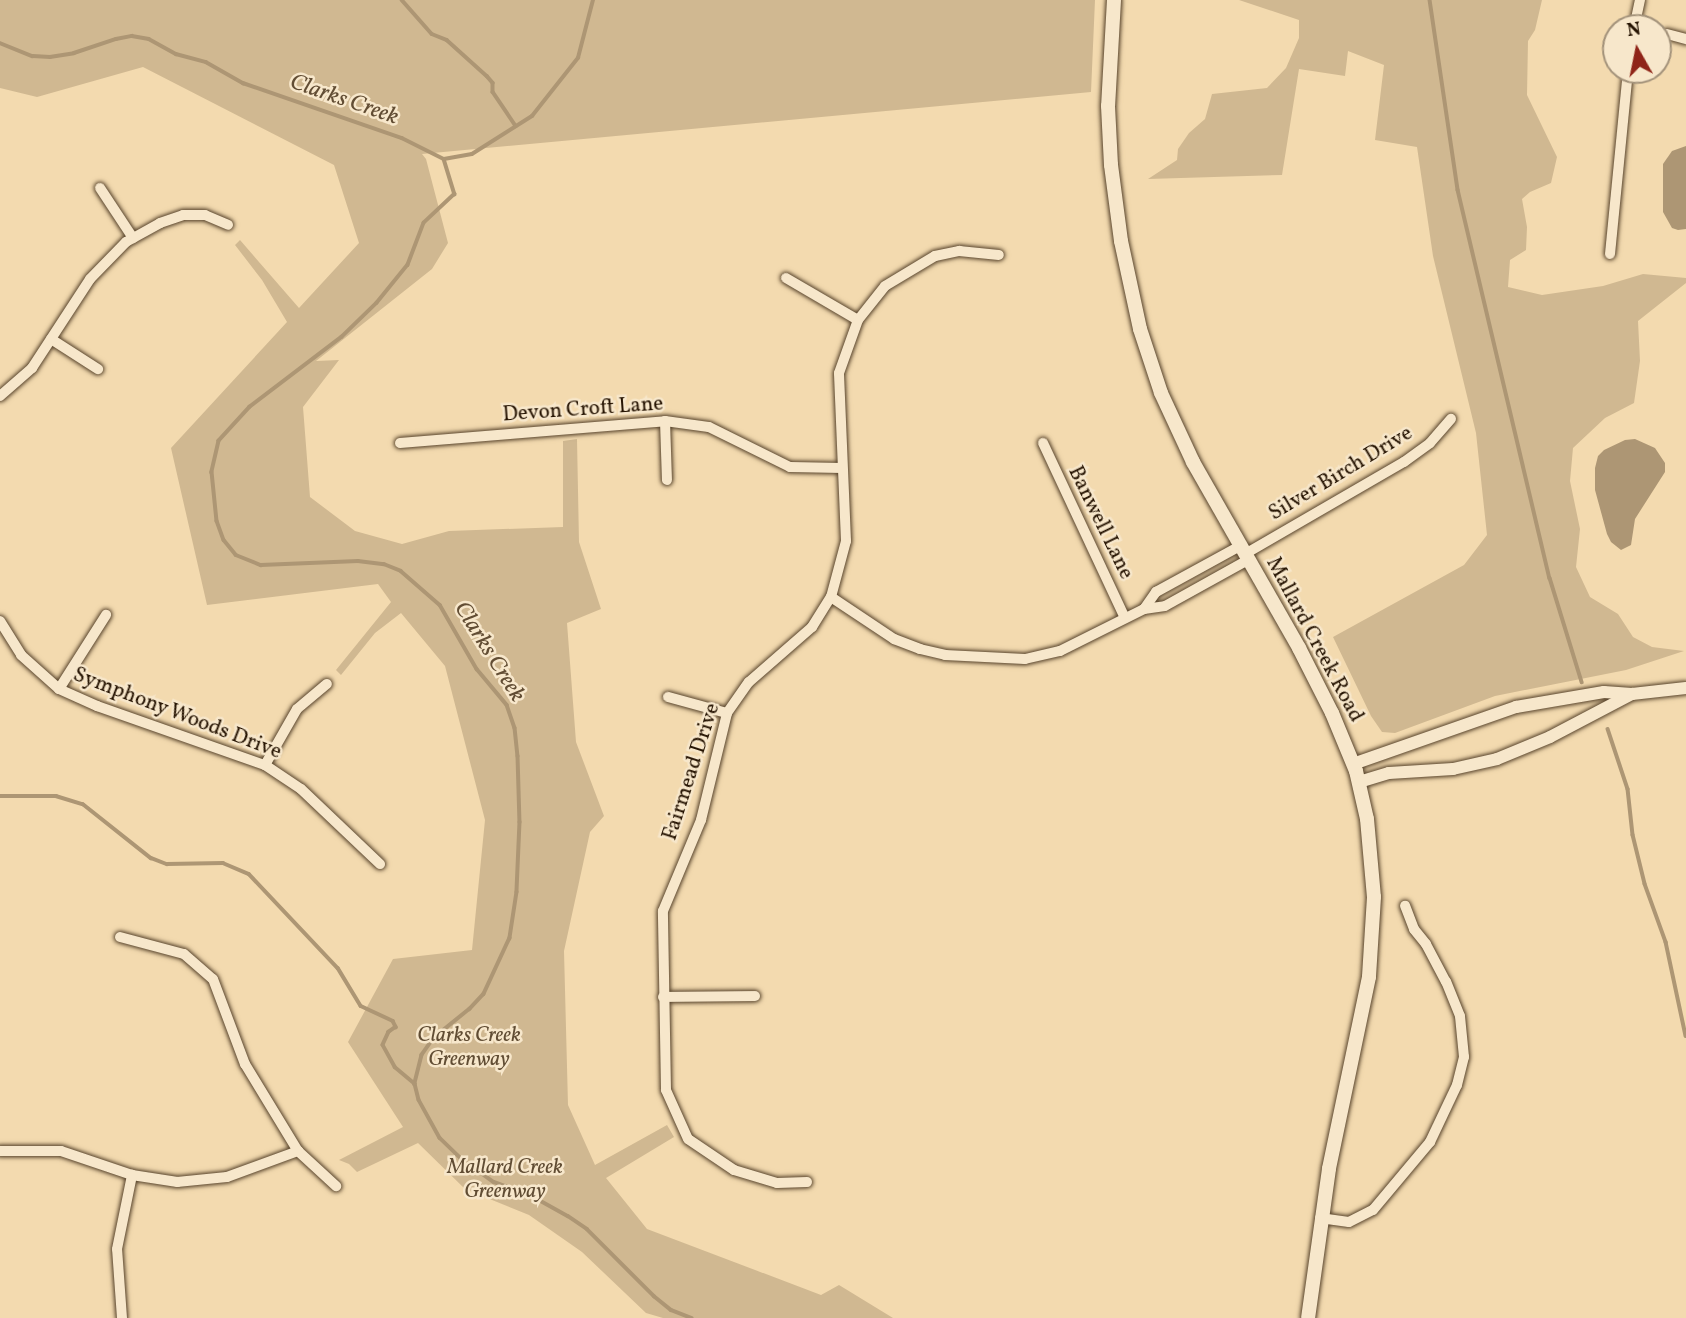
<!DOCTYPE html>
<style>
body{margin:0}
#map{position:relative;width:1686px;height:1318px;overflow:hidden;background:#f3daaf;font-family:Vollkorn,serif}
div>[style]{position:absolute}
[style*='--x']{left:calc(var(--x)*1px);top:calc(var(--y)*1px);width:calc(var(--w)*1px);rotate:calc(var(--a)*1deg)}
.green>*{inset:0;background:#d0b891}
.water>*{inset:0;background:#ad9674}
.stream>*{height:3.5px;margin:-1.75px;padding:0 1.75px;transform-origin:1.75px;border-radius:1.75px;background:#ad9674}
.roads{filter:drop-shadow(0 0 2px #58442c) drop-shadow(0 0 2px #58442c)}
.minor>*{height:10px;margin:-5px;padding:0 5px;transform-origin:5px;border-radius:5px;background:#f7e7cb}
.tertiary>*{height:12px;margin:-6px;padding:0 6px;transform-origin:6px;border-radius:6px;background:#f7e7cb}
.secondary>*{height:14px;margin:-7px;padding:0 7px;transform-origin:7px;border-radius:7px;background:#f7e7cb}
span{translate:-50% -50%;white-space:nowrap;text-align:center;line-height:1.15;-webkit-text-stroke:5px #f7e7cb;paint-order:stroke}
.street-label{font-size:21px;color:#241200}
.park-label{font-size:21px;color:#604c33;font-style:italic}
.water-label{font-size:23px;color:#624d34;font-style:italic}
.north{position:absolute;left:1602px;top:14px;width:70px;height:70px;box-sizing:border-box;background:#f7e7cb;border:2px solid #a3927a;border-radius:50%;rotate:351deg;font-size:19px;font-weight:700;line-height:28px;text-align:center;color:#241200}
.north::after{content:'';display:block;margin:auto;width:24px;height:32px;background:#8f2418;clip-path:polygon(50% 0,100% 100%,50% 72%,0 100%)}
</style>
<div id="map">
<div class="green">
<div style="clip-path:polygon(0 0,1095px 0,1091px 92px,422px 154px,426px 159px,448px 243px,432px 269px,316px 361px,339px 360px,303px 407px,310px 497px,355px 531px,402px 544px,449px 531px,563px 527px,563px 441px,577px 439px,579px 542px,601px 609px,567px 623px,576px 742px,604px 816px,590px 832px,564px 951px,568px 1105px,595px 1165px,667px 1125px,674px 1137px,606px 1178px,647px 1229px,821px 1295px,839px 1285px,893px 1318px,663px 1318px,646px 1313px,582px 1252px,529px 1215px,465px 1189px,418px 1143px,357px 1172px,349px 1164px,339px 1160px,403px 1127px,348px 1042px,393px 959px,472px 950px,485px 820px,445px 666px,401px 613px,375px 633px,341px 675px,336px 670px,391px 602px,378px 584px,207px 605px,171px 448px,287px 322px,262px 280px,235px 245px,240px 240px,299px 308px,359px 243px,334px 165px,143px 67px,37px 97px,0 88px)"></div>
<div style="clip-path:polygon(1239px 0,1542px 0,1535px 30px,1528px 41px,1527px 95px,1557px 157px,1551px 183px,1530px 192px,1522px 199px,1527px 227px,1526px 250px,1510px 260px,1508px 287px,1542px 295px,1603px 286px,1643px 274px,1686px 278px,1686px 283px,1638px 321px,1640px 361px,1634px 403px,1605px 418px,1573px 448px,1570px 481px,1580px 529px,1576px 567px,1590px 597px,1618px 614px,1633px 637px,1652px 647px,1684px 651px,1626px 670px,1495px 696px,1395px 733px,1382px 732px,1371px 716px,1333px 637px,1464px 565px,1487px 535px,1476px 433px,1433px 256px,1417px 147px,1375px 140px,1384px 65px,1348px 51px,1345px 76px,1299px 69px,1282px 175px,1148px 179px,1177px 160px,1178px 149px,1189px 133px,1205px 119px,1212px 94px,1267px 88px,1286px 68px,1299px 38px,1299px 20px)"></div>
</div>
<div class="water">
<div style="clip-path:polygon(1686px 146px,1686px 229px,1678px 230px,1672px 228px,1663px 212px,1663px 164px,1672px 151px)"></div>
<div style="clip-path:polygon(1635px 439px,1655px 448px,1665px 463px,1665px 472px,1635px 519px,1631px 545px,1621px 550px,1611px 542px,1607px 534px,1595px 490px,1595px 468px,1598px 456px,1604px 450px,1625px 440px)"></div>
</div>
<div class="stream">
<div style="--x:402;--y:0;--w:45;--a:48.6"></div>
<div style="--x:432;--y:34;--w:16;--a:22"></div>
<div style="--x:447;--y:40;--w:54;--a:42"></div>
<div style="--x:487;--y:76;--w:9;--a:49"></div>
<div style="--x:493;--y:83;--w:9;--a:90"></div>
<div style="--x:493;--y:92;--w:41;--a:55.9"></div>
<div style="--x:1430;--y:0;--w:192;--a:81.6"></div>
<div style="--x:1458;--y:190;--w:399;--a:76.7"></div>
<div style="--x:1550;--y:578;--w:109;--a:72.9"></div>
<div style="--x:0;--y:43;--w:35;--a:22"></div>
<div style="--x:33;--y:56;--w:17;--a:3"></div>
<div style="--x:50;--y:57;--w:24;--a:-9"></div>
<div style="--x:74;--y:53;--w:44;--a:-18.4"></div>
<div style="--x:116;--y:39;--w:16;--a:-11"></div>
<div style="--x:132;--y:36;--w:17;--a:10"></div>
<div style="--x:149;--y:39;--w:31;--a:29"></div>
<div style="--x:176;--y:54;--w:31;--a:15"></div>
<div style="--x:206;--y:62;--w:43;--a:29.6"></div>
<div style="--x:243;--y:83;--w:168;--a:19.1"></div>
<div style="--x:402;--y:138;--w:47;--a:26.6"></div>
<div style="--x:444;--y:159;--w:37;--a:73"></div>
<div style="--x:455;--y:194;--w:42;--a:136.9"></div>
<div style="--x:424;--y:223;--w:45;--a:110.9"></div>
<div style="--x:408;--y:265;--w:49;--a:129.2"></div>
<div style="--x:377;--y:303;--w:49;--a:135.8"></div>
<div style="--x:342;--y:337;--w:116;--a:142.7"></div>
<div style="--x:250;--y:407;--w:46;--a:132.4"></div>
<div style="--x:219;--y:441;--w:32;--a:103"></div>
<div style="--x:212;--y:472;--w:49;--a:84.2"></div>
<div style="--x:217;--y:521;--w:20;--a:70"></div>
<div style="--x:224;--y:540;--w:19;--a:51"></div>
<div style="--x:236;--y:555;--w:27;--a:22"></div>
<div style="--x:261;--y:565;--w:97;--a:-2.4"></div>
<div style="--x:358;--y:561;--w:26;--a:7"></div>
<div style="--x:384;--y:564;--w:18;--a:22"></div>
<div style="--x:401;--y:571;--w:52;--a:41.1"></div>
<div style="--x:440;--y:605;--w:74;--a:60"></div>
<div style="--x:477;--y:669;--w:47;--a:50.2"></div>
<div style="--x:507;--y:705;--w:24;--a:71"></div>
<div style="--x:515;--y:728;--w:28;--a:84"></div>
<div style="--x:518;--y:756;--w:66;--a:88.3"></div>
<div style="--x:520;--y:822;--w:70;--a:92.5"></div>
<div style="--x:517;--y:892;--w:47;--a:98.7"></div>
<div style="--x:510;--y:938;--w:62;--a:114.9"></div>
<div style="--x:484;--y:994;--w:21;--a:133"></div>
<div style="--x:470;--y:1009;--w:46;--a:141.1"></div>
<div style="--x:434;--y:1038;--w:21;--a:125"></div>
<div style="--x:422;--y:1055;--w:30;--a:104"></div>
<div style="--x:415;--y:1084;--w:16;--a:76"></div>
<div style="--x:419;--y:1100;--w:43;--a:61.1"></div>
<div style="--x:440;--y:1138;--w:30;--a:44"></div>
<div style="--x:462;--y:1159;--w:39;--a:36"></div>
<div style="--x:494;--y:1182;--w:40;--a:20.2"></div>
<div style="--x:532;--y:1196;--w:41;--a:29.1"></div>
<div style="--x:568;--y:1216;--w:23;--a:34"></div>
<div style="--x:587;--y:1229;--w:95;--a:45"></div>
<div style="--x:654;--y:1296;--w:22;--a:39"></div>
<div style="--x:671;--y:1310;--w:22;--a:21"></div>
<div style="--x:444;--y:159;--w:28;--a:-10"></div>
<div style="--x:472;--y:154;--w:71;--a:-32.3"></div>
<div style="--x:532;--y:116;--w:74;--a:-51.6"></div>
<div style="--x:578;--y:58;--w:60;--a:-75.5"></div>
<div style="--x:1608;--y:729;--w:63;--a:71.6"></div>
<div style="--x:1628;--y:789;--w:46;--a:83.8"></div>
<div style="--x:1633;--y:835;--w:50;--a:76.2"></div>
<div style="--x:1645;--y:884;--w:62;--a:70.1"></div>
<div style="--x:1666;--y:942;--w:96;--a:78"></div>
<div style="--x:0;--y:796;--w:56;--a:0"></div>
<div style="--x:56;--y:796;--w:28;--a:17"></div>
<div style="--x:83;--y:804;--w:87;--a:38.5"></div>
<div style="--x:151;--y:858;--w:17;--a:21"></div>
<div style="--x:167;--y:864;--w:56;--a:-1"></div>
<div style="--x:223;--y:863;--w:28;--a:23"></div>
<div style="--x:249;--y:874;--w:129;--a:46.6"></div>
<div style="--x:338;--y:968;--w:44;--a:58.8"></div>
<div style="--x:361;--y:1006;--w:35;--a:25"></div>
<div style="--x:393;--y:1021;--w:7;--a:63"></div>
<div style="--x:396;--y:1027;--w:9;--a:144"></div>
<div style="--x:389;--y:1032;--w:14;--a:115"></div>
<div style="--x:383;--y:1045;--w:25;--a:61"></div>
<div style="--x:395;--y:1067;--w:26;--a:40"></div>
</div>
<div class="roads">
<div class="minor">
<div style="--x:1634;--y:28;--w:29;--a:-78"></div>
<div style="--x:1667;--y:34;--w:20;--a:15"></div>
<div style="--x:100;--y:188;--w:60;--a:56.6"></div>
<div style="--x:1610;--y:254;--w:185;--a:-84.4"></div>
<div style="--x:786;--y:278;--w:83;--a:30.3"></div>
<div style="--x:51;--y:339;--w:56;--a:32.6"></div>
<div style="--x:0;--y:396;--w:43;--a:-41.2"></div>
<div style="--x:32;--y:368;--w:106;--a:-56.9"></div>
<div style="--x:90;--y:279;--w:52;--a:-45.8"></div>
<div style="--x:126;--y:242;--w:39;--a:-29"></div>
<div style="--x:160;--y:223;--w:24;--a:-19"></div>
<div style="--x:183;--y:215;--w:22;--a:0"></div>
<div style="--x:205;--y:215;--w:25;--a:23"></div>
<div style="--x:665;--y:421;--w:59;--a:88.1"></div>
<div style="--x:400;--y:443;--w:266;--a:-4.7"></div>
<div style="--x:665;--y:421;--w:44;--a:7.8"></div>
<div style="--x:709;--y:427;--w:90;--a:26.3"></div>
<div style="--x:790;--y:467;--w:52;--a:1.1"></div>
<div style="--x:1043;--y:443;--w:193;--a:64.9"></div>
<div style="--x:1245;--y:554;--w:184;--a:-30.1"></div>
<div style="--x:1404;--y:462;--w:32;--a:-36"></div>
<div style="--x:1430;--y:443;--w:32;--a:-49"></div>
<div style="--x:831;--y:597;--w:76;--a:33.7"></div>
<div style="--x:894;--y:639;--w:28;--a:21"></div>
<div style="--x:920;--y:649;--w:26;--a:13"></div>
<div style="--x:945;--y:655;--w:80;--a:2.9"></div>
<div style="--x:1025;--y:659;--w:36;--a:-13"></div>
<div style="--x:1060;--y:651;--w:94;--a:-26.6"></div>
<div style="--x:1144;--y:609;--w:21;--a:-8"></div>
<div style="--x:1165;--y:606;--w:95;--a:-29"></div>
<div style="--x:1144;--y:609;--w:21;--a:-55"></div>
<div style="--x:1156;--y:592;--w:96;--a:-28.7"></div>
<div style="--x:0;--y:621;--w:40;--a:58"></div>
<div style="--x:21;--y:655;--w:51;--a:41.8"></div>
<div style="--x:59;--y:689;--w:42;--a:24.1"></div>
<div style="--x:97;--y:706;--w:178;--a:19.4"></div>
<div style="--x:265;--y:765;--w:43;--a:33.7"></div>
<div style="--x:301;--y:789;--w:109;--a:43.5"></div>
<div style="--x:59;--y:689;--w:88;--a:-57.6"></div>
<div style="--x:668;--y:697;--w:61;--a:15.2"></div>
<div style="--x:265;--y:765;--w:64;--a:-60.3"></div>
<div style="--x:297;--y:709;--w:39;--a:-40"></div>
<div style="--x:120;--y:937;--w:66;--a:14.9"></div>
<div style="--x:184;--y:954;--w:38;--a:41"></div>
<div style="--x:213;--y:979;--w:91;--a:69.4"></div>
<div style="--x:245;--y:1064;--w:102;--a:58.7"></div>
<div style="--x:298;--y:1151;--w:52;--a:42.6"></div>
<div style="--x:663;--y:997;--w:92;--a:-0.6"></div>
<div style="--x:0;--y:1151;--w:61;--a:0"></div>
<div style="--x:61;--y:1151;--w:75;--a:18.7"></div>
<div style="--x:132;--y:1175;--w:46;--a:8.8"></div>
<div style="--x:177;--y:1182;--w:50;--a:-5.7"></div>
<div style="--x:227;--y:1177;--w:76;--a:-20.1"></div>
<div style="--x:807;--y:1182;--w:30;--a:178"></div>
<div style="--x:777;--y:1183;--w:45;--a:-163.2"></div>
<div style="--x:734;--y:1170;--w:55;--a:-146"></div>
<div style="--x:688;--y:1139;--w:54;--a:-114.2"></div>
<div style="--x:666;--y:1090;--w:179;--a:-91"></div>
<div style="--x:663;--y:911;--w:99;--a:-67.3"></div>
<div style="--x:701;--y:820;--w:110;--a:-76.3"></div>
<div style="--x:727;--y:713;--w:38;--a:-55"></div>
<div style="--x:749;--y:682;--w:84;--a:-41.1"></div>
<div style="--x:812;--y:627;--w:36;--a:-58"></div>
<div style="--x:831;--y:597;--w:58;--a:-75"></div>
<div style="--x:846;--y:541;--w:168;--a:-92.4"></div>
<div style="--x:839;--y:373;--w:56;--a:-70.3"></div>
<div style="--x:858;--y:320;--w:43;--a:-51.5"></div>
<div style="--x:885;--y:286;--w:58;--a:-31"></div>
<div style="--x:935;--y:256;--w:25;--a:-12"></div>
<div style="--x:959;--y:251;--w:40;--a:5.7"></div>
<div style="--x:1320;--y:1218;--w:29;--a:8"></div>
<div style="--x:1349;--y:1222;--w:27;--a:-27"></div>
<div style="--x:1373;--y:1210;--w:89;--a:-50"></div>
<div style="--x:1430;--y:1142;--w:63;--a:-64.7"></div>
<div style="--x:1457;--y:1085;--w:29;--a:-76"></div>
<div style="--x:1464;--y:1057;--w:41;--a:-95.6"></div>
<div style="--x:1460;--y:1016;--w:37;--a:-112"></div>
<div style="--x:1446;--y:982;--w:43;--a:-117.8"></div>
<div style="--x:1426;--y:944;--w:19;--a:-129"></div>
<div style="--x:1414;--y:929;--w:25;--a:-111"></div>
<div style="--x:122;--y:1318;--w:69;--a:-94.1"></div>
<div style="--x:117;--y:1249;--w:76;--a:-78.5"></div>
</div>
<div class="tertiary">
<div style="--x:1353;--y:764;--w:173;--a:-19.3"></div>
<div style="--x:1516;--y:707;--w:89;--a:-9.7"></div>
<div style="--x:1604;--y:692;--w:28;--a:4"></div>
<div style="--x:1632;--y:694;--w:54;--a:-6.3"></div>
<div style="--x:1359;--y:782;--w:31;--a:-17"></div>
<div style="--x:1389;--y:773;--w:64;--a:-3.6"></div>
<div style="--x:1453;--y:769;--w:45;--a:-12.8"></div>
<div style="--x:1497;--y:759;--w:57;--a:-22.5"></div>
<div style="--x:1550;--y:737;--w:93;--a:-27.7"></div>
</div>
<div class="secondary">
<div style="--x:1114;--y:0;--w:106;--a:93.2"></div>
<div style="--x:1108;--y:106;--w:59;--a:87.1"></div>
<div style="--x:1111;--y:165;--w:77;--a:82.5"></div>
<div style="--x:1121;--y:241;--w:90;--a:77.8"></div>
<div style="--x:1140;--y:329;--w:67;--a:71.8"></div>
<div style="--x:1161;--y:393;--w:76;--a:65.1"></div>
<div style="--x:1193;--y:462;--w:214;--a:60.3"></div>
<div style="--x:1299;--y:648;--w:73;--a:63.1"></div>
<div style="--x:1332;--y:713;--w:63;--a:67.5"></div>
<div style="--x:1356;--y:771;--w:49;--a:77.1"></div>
<div style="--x:1367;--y:819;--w:78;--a:84.9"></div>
<div style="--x:1374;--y:897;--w:80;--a:93.6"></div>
<div style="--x:1369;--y:977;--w:196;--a:101.8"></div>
<div style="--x:1329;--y:1169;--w:150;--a:98"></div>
</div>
</div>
<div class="street-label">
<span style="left:583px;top:410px;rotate:-4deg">Devon Croft Lane</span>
<span style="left:1341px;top:474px;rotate:-31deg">Silver Birch Drive</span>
<span style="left:1100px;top:523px;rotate:64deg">Banwell Lane</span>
<span style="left:1314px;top:640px;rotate:62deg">Mallard Creek Road</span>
<span style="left:177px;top:714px;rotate:21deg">Symphony Woods Drive</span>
<span style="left:692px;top:772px;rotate:-72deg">Fairmead Drive</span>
</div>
<div class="park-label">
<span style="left:469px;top:1048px">Clarks Creek<br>Greenway</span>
<span style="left:505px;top:1180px">Mallard Creek<br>Greenway</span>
</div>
<div class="water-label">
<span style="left:344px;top:100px;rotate:19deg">Clarks Creek</span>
<span style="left:489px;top:652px;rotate:58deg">Clarks Creek</span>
</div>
<div class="north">N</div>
</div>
